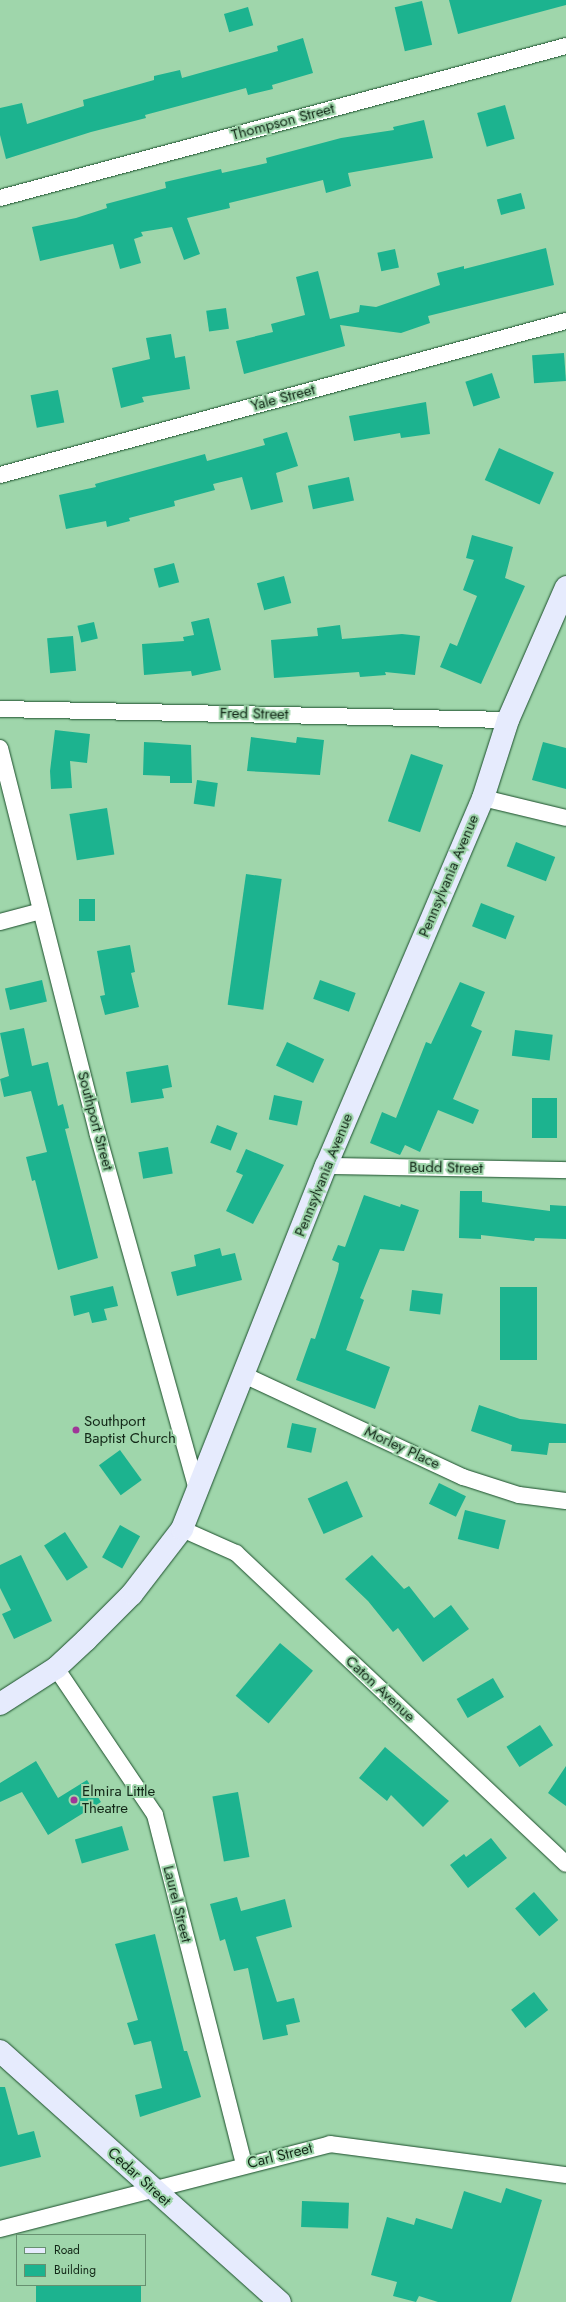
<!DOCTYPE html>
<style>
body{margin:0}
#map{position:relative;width:566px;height:2302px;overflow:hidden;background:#9fd6ab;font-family:Jost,sans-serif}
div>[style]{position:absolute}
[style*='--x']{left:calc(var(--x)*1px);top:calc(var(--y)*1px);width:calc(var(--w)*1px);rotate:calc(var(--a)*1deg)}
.building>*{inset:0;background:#1cb38f;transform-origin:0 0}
.roads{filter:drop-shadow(0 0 1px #1b4e2b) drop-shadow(0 0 1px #1b4e2b)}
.minor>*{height:16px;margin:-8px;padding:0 8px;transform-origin:8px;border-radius:8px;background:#fff}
.secondary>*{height:22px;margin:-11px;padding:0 11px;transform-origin:11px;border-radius:11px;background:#e6ebfd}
.dots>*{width:11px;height:11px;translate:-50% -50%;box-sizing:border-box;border:2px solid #9fd6ab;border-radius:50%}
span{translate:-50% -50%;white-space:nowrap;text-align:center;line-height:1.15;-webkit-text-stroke:4px #9fd6ab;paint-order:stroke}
.street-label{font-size:15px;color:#122717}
.poi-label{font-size:15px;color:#122717}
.left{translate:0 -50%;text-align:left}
.legend{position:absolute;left:16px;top:2234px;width:130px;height:52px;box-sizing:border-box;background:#9fd6ab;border:1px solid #679070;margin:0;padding:5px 7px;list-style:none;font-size:12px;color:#122717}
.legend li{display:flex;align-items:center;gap:8px;height:20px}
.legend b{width:20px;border:1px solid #679070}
</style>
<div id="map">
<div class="building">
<div style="clip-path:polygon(449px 0,566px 0,566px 5px,458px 34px)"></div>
<div style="left:422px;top:1px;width:45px;height:28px;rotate:77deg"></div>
<div style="left:248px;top:7px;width:19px;height:25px;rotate:74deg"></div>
<div style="clip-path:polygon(303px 38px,313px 73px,272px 85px,273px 89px,248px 95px,246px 88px,145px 115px,146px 118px,91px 132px,6px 159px,0 135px,0 108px,22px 103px,27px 124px,84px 106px,83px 100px,154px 80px,154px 76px,180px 70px,182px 78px,278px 51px,277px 46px)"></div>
<div style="left:505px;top:105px;width:35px;height:29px;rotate:74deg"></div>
<div style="clip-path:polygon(424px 120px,433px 158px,348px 173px,351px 186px,326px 193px,323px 180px,229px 203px,230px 208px,187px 218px,200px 254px,184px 260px,172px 227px,141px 232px,143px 236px,134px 239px,141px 263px,120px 269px,113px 244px,40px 261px,32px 227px,76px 218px,107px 208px,106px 204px,166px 188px,165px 182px,221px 169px,222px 173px,267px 163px,266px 158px,341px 138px,394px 130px,393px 127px)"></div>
<div style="left:521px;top:193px;width:16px;height:25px;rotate:75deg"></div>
<div style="clip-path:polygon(546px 248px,554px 285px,428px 316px,430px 323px,401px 333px,340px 325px,345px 346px,244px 374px,236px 341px,273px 332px,271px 324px,305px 315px,296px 277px,318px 271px,330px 319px,359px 312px,360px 305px,376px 307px,440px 285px,437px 273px,464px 266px,464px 269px)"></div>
<div style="left:395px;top:249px;width:19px;height:18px;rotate:78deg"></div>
<div style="left:226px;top:308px;width:21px;height:20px;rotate:82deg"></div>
<div style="clip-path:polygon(171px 334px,175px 358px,185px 356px,190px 389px,142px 397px,144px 402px,121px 408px,112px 368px,150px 359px,146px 338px)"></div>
<div style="left:564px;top:353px;width:28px;height:32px;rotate:86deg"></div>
<div style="left:492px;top:373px;width:26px;height:28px;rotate:72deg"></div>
<div style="left:58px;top:390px;width:33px;height:28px;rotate:79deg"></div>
<div style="clip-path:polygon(426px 402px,430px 434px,401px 438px,400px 433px,354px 441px,349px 416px)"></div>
<div style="clip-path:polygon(287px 432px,298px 466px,276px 473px,283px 502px,251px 510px,242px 477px,213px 484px,215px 490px,174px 501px,175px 506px,129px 518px,130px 521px,107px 527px,106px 521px,66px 529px,59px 495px,96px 487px,95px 484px,205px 454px,207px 461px,265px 445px,263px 439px)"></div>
<div style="left:499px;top:448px;width:60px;height:35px;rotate:24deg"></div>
<div style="left:349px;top:477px;width:24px;height:42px;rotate:78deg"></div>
<div style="clip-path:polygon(472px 535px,513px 547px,505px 578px,525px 586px,481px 684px,440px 667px,450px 643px,457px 646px,477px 596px,463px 590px,474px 560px,466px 558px)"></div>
<div style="left:174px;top:563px;width:20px;height:21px;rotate:75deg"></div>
<div style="left:284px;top:576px;width:28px;height:28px;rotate:75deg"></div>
<div style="clip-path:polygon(209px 618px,221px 670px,192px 676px,191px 671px,144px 675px,142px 644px,184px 641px,183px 637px,194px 635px,191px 622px)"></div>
<div style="left:94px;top:622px;width:17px;height:17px;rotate:77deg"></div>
<div style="clip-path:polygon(340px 625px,342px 639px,402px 634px,420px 636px,415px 675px,385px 672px,386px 675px,360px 677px,359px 672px,274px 678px,271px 640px,318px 636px,317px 628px)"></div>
<div style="left:73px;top:636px;width:35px;height:26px;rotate:85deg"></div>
<div style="clip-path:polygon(55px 730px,90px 734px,87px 763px,70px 761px,72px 788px,51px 789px,50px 771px)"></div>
<div style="clip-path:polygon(251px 737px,296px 743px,297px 737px,324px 740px,320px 775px,247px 771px)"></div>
<div style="clip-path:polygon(144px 742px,191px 745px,192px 783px,170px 783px,170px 776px,143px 775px)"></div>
<div style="clip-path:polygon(543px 742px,566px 748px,566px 789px,532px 780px)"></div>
<div style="left:411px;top:754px;width:34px;height:71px;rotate:19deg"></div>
<div style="left:197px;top:780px;width:21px;height:24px;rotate:8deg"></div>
<div style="left:107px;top:808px;width:47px;height:38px;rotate:81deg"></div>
<div style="left:516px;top:842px;width:42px;height:26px;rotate:21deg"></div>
<div style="left:246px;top:874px;width:36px;height:132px;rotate:8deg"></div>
<div style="left:79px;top:899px;width:16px;height:22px"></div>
<div style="left:481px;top:903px;width:36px;height:25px;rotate:21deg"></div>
<div style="clip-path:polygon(130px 945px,135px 972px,131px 973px,139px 1007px,105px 1015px,100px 996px,105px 995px,97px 951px)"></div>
<div style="left:42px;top:980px;width:22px;height:38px;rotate:77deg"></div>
<div style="left:320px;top:980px;width:38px;height:20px;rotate:20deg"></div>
<div style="clip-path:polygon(460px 982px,485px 992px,471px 1026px,482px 1031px,453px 1099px,479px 1110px,473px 1124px,438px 1110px,420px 1152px,405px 1145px,400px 1155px,370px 1143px,382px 1112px,396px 1118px,426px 1042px,431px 1044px)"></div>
<div style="clip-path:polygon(24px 1028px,32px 1066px,48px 1062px,58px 1106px,63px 1104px,69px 1128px,65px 1129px,98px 1258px,58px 1270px,35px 1180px,32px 1181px,26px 1157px,47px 1152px,31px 1091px,4px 1097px,0 1079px,9px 1076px,0 1033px)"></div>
<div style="left:515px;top:1030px;width:38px;height:26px;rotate:7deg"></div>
<div style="left:287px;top:1042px;width:41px;height:26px;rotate:25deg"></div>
<div style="clip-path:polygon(168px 1065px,172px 1087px,162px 1089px,164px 1098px,131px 1103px,126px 1072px)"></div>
<div style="left:274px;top:1095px;width:29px;height:25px;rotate:12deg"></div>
<div style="left:532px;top:1098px;width:25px;height:40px"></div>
<div style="left:217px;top:1125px;width:22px;height:19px;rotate:21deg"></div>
<div style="left:168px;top:1147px;width:27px;height:30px;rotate:80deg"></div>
<div style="clip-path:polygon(246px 1149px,284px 1165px,253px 1224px,226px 1211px,243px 1175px,236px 1172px)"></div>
<div style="clip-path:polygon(460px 1191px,482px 1191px,482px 1202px,550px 1211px,550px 1205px,566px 1206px,566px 1239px,535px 1238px,534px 1241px,481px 1235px,481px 1239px,459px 1238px)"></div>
<div style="clip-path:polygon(364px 1195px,400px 1207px,401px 1204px,419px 1210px,404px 1251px,380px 1249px,360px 1298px,364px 1300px,346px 1350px,390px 1367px,375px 1409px,296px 1380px,311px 1338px,315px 1339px,338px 1270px,339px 1263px,332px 1260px,338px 1245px,345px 1247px)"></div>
<div style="clip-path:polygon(220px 1248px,222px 1256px,235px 1253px,242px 1280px,177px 1296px,171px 1272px,196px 1266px,194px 1255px)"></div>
<div style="clip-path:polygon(113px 1286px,118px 1306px,104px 1309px,107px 1320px,92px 1323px,89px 1312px,74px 1316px,70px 1296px)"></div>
<div style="left:537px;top:1287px;width:73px;height:37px;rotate:90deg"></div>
<div style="left:412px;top:1290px;width:31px;height:21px;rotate:7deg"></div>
<div style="clip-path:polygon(479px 1405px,520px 1419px,566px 1424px,566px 1443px,549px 1443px,547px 1455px,511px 1451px,512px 1445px,471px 1431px)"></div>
<div style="left:292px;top:1423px;width:25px;height:25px;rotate:12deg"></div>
<div style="left:120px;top:1450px;width:37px;height:26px;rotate:54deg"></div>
<div style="left:347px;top:1481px;width:39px;height:43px;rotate:66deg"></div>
<div style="left:439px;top:1483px;width:30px;height:23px;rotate:26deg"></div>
<div style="left:465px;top:1510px;width:42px;height:30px;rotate:14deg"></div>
<div style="left:120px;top:1525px;width:23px;height:37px;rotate:29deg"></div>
<div style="left:65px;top:1532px;width:42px;height:25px;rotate:57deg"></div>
<div style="clip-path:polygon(21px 1555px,52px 1621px,14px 1639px,2px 1614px,11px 1610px,0 1588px,0 1565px)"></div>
<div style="clip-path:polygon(372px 1555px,404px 1589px,409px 1586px,434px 1618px,451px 1605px,469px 1629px,423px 1662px,398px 1628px,393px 1632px,368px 1601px,345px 1579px)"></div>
<div style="left:280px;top:1643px;width:43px;height:69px;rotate:40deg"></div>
<div style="left:493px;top:1678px;width:22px;height:42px;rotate:60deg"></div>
<div style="left:540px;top:1725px;width:24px;height:40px;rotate:57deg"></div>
<div style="clip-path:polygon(385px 1747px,449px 1801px,423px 1827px,391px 1795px,387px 1801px,359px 1778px)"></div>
<div style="clip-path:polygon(36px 1761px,58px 1798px,87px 1780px,101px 1802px,48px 1835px,22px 1792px,0 1802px,0 1783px)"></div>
<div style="clip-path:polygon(566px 1766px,566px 1806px,548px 1793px)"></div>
<div style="left:238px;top:1792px;width:66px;height:26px;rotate:80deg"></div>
<div style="left:122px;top:1826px;width:25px;height:49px;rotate:74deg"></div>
<div style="clip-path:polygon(491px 1838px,507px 1858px,468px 1888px,450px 1865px,464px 1854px,466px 1857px)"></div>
<div style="left:534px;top:1892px;width:37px;height:25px;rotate:49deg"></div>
<div style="clip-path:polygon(237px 1897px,241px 1911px,285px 1899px,292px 1927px,256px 1937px,277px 2002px,294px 1998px,300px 2022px,286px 2025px,288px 2035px,263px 2040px,248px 1968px,234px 1971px,225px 1939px,220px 1941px,210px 1904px)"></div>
<div style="clip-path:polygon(155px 1934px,184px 2051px,187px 2051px,201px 2097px,140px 2117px,135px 2095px,162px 2088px,151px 2041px,134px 2045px,127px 2023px,138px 2020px,115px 1944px)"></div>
<div style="left:534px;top:1992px;width:23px;height:29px;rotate:52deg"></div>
<div style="clip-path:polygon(0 2087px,5px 2087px,18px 2135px,34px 2131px,41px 2157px,0 2167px)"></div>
<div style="clip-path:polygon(506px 2188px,542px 2200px,511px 2302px,438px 2302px,419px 2296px,416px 2302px,393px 2296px,397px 2282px,371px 2275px,387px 2217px,414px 2225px,416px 2218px,452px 2229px,464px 2191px,501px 2203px)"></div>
<div style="left:302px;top:2201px;width:47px;height:26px;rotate:2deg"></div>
<div style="left:36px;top:2285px;width:105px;height:17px"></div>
</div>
<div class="roads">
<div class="minor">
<div style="--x:0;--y:198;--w:586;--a:-15.03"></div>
<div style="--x:0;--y:475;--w:587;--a:-15.22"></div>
<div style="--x:0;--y:709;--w:508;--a:1.24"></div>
<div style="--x:0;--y:748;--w:399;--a:75.8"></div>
<div style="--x:98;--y:1135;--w:372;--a:74.4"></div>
<div style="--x:483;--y:798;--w:85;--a:13.5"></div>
<div style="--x:0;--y:922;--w:42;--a:-15"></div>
<div style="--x:326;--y:1166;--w:240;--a:1"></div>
<div style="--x:244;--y:1375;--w:242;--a:25"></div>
<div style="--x:463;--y:1477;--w:59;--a:17.8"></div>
<div style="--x:519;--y:1495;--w:47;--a:7.3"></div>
<div style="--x:182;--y:1529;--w:59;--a:24"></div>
<div style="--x:236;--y:1553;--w:453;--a:43.3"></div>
<div style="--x:56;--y:1668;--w:177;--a:56"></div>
<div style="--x:155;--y:1815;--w:361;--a:75.7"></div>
<div style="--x:0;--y:2229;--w:341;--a:-14.4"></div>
<div style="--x:330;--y:2144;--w:238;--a:7.5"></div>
</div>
<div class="secondary">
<div style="--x:0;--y:1704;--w:67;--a:-32.7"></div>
<div style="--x:56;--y:1668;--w:41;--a:-43"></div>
<div style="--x:86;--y:1640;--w:65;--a:-45"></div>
<div style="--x:132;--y:1594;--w:82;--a:-52.4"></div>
<div style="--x:182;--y:1529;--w:391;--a:-68.4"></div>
<div style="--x:326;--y:1166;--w:400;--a:-66.9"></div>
<div style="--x:483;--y:798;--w:82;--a:-72.2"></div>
<div style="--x:508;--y:720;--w:145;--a:-66.4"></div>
<div style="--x:0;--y:2051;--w:376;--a:41.9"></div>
</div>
</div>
<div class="dots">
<div style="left:76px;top:1430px;background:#9f3698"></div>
<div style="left:74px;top:1800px;background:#9f3698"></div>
</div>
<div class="street-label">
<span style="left:283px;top:122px;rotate:-15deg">Thompson Street</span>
<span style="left:283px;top:398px;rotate:-15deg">Yale Street</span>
<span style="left:254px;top:714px;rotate:1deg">Fred Street</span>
<span style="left:449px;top:876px;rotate:-67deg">Pennsylvania Avenue</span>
<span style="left:95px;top:1121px;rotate:75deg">Southport Street</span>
<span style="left:446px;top:1168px;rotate:1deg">Budd Street</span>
<span style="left:324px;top:1175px;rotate:-68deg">Pennsylvania Avenue</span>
<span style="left:402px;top:1448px;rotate:25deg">Morley Place</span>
<span style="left:380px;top:1689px;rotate:43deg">Caton Avenue</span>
<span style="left:177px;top:1904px;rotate:76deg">Laurel Street</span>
<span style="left:280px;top:2156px;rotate:-14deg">Carl Street</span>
<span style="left:139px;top:2177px;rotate:42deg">Cedar Street</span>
</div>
<div class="poi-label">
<span class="left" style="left:84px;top:1430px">Southport<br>Baptist Church</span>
<span class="left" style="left:82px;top:1800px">Elmira Little<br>Theatre</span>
</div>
<ul class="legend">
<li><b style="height:5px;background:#e6ebfd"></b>Road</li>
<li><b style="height:11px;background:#1cb38f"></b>Building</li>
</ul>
</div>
